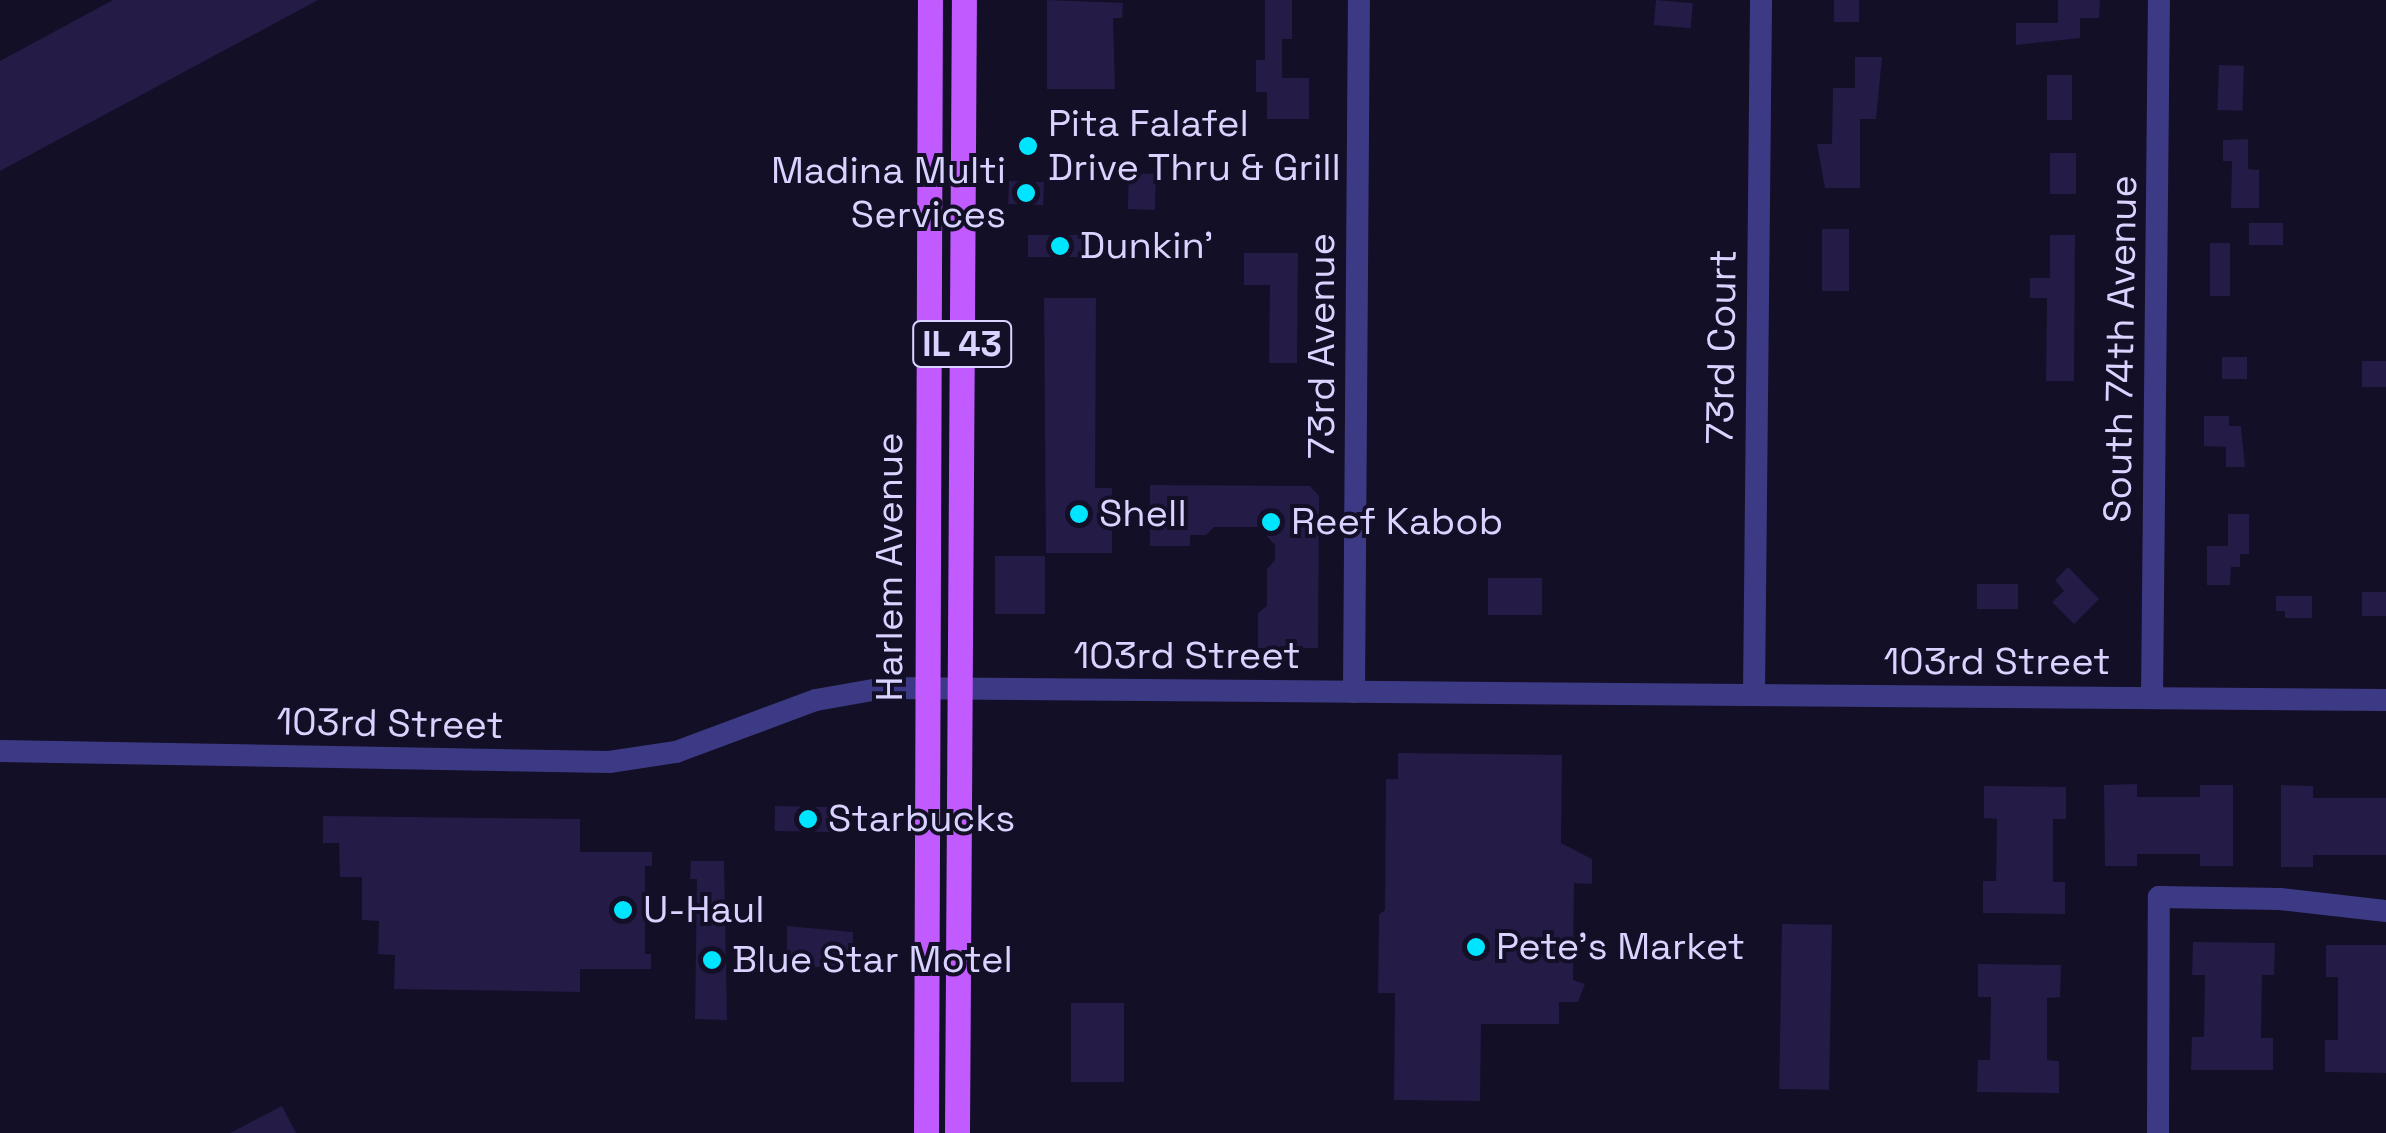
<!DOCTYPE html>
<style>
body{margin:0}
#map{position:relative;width:2386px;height:1133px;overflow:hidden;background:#130f26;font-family:"Space Grotesk",sans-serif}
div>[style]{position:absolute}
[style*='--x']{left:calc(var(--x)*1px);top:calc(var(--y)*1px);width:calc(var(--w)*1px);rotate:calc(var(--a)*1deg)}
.building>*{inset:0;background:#241b47;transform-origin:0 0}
.minor>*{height:22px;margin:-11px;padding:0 11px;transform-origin:11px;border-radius:11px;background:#3d3a85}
.major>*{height:25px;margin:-12.5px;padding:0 12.5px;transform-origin:12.5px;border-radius:12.5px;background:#c25bff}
.dots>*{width:28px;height:28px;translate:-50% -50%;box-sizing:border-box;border:5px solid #130f26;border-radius:50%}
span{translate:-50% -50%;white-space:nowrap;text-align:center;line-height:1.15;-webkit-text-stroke:8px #130f26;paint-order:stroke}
.shield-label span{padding:2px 8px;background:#130f26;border:2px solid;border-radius:8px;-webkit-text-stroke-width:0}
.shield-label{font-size:35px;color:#d9d4ff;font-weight:700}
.poi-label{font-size:38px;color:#d9d4ff}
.left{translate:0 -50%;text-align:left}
.right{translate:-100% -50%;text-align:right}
.street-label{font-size:38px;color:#d9d4ff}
</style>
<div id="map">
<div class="building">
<div style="clip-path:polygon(113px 0,318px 0,0 171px,0 61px)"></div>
<div style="clip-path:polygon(1047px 0,1123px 3px,1122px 18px,1113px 18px,1115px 89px,1047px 89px)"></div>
<div style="clip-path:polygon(1265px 0,1292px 0,1292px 39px,1282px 39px,1282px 78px,1309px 78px,1309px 119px,1267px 119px,1267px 92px,1256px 92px,1256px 60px,1265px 60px)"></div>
<div style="left:1656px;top:0;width:37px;height:25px;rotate:5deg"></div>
<div style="left:1834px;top:0;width:25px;height:22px"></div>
<div style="clip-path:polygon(2058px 0,2100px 0,2099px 18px,2080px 18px,2080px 38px,2016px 45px,2016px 23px,2058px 23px)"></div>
<div style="clip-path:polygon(1855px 57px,1882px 57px,1876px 119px,1860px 119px,1860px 188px,1825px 188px,1817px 144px,1832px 144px,1833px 88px,1855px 88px)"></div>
<div style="left:2219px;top:65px;width:25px;height:45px;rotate:2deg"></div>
<div style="left:2047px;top:75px;width:25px;height:45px"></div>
<div style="clip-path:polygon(2248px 139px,2248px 169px,2259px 170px,2259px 208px,2231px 208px,2232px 161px,2223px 161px,2223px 140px)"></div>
<div style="left:2050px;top:153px;width:26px;height:41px"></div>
<div style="left:1129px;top:173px;width:27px;height:36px;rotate:2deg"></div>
<div style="left:1009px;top:181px;width:35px;height:23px;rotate:2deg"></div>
<div style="left:2249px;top:223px;width:34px;height:22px"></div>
<div style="left:1822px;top:229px;width:27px;height:62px"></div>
<div style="left:1028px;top:235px;width:64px;height:22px"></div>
<div style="clip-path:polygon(2050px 235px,2075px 235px,2074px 381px,2046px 381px,2047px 298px,2030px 298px,2030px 278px,2050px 278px)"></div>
<div style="left:2210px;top:243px;width:20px;height:53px"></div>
<div style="clip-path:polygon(1244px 253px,1298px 253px,1297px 363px,1269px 363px,1270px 285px,1244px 285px)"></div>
<div style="clip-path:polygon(1044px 298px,1096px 298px,1095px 488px,1112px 488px,1112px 553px,1046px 553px)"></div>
<div style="left:2222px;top:357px;width:25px;height:22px"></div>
<div style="left:2362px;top:361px;width:24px;height:26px"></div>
<div style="clip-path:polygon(2204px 416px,2229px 416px,2229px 426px,2241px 426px,2245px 467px,2226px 467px,2226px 447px,2204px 446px)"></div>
<div style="clip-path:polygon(1150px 485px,1310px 486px,1319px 496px,1318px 648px,1258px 648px,1258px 613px,1267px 606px,1267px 569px,1275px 560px,1275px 545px,1258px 527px,1214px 527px,1206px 535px,1190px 535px,1190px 546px,1150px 546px)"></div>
<div style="clip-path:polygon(2228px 514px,2249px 514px,2249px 554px,2240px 554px,2240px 567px,2231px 567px,2230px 585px,2207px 585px,2207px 546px,2228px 546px)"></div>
<div style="left:995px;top:556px;width:50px;height:58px"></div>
<div style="clip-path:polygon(2068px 567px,2099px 599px,2074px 624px,2052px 602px,2064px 591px,2055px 580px)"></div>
<div style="left:1488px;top:578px;width:54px;height:37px"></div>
<div style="left:1977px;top:584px;width:41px;height:25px"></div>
<div style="left:2362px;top:592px;width:24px;height:24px"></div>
<div style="clip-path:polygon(2276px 596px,2312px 596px,2312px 618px,2285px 618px,2285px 611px,2276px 611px)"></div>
<div style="clip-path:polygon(1398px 753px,1562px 755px,1561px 843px,1592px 859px,1592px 884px,1574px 883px,1573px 980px,1585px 984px,1578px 1002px,1559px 1002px,1559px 1024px,1481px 1024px,1480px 1101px,1394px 1100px,1395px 993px,1378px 993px,1379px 915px,1385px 910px,1386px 779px,1398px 779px)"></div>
<div style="clip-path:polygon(2137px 784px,2137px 797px,2200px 797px,2200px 785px,2233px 785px,2233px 866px,2200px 866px,2200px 854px,2137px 854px,2137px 866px,2105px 866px,2104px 785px)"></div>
<div style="clip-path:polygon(2281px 785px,2313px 786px,2313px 798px,2386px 798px,2386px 855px,2313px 855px,2313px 867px,2281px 867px)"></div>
<div style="clip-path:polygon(1984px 786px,2066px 787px,2066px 819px,2053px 819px,2053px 882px,2065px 882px,2065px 914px,1983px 913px,1983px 881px,1996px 881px,1997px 819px,1984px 818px)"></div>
<div style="left:775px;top:806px;width:65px;height:25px;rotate:1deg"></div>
<div style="clip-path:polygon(323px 816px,580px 819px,580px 852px,652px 852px,652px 866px,645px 866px,645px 954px,651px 954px,651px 969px,580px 969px,580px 992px,394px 989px,395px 955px,378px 954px,379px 921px,362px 920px,362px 877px,340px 877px,339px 843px,323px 843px)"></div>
<div style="clip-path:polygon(691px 861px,724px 861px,727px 1020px,695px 1019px,697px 879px,690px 879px)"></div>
<div style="left:1782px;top:924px;width:50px;height:165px;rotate:1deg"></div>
<div style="clip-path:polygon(787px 926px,853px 932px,852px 965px,787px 969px)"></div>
<div style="clip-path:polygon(2193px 942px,2275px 943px,2274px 975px,2262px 975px,2261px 1038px,2273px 1038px,2273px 1070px,2191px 1070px,2192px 1037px,2204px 1037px,2205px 975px,2192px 975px)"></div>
<div style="clip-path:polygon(2326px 945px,2386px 945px,2386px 1073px,2325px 1072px,2325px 1040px,2338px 1040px,2338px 977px,2326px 977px)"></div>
<div style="clip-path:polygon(1978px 964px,2061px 965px,2060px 997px,2047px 998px,2047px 1060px,2059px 1061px,2059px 1093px,1977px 1092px,1978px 1060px,1990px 1060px,1991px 997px,1978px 997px)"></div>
<div style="left:1071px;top:1003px;width:53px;height:79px"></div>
<div style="clip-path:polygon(282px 1106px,296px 1133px,230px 1133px)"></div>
</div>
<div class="minor">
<div style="--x:1354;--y:692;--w:692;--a:-89.59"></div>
<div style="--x:1754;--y:695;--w:695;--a:-89.42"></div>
<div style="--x:2152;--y:698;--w:698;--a:-89.43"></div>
<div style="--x:0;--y:751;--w:609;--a:1.03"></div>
<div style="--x:609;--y:762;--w:68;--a:-8.5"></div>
<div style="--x:676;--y:752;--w:149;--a:-20.4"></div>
<div style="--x:816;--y:700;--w:69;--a:-10"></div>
<div style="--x:884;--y:688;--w:1502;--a:0.46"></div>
<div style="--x:2158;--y:1133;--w:236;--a:-89.8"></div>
<div style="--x:2159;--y:897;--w:121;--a:0.9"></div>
<div style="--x:2280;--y:899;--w:107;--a:6.5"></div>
</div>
<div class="major">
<div style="--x:926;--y:1133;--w:1133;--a:-89.8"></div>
<div style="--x:957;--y:1133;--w:1133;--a:-89.65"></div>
</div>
<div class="dots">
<div style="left:1028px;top:146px;background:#00e5ff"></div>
<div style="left:1026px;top:193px;background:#00e5ff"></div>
<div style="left:1060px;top:246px;background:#00e5ff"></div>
<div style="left:1079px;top:514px;background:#00e5ff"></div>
<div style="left:1271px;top:522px;background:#00e5ff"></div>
<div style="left:808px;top:819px;background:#00e5ff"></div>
<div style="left:623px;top:910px;background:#00e5ff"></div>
<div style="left:1476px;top:947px;background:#00e5ff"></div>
<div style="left:712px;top:960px;background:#00e5ff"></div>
</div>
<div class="shield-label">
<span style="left:962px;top:344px">IL 43</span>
</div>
<div class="poi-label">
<span class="left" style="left:1048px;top:146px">Pita Falafel<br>Drive Thru &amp; Grill</span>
<span class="right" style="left:1006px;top:193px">Madina Multi<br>Services</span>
<span class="left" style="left:1080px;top:246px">Dunkin'</span>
<span class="left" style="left:1099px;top:514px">Shell</span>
<span class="left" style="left:1291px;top:522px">Reef Kabob</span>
<span class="left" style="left:828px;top:819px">Starbucks</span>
<span class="left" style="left:643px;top:910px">U-Haul</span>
<span class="left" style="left:1496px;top:947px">Pete's Market</span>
<span class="left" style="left:732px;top:960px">Blue Star Motel</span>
</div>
<div class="street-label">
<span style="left:1322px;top:346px;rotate:-90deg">73rd Avenue</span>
<span style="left:1722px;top:347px;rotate:-89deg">73rd Court</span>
<span style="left:2121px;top:349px;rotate:-89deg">South 74th Avenue</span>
<span style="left:890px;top:567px;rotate:-90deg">Harlem Avenue</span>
<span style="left:1187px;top:656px">103rd Street</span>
<span style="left:1997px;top:662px">103rd Street</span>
<span style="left:390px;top:724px;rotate:1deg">103rd Street</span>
</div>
</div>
